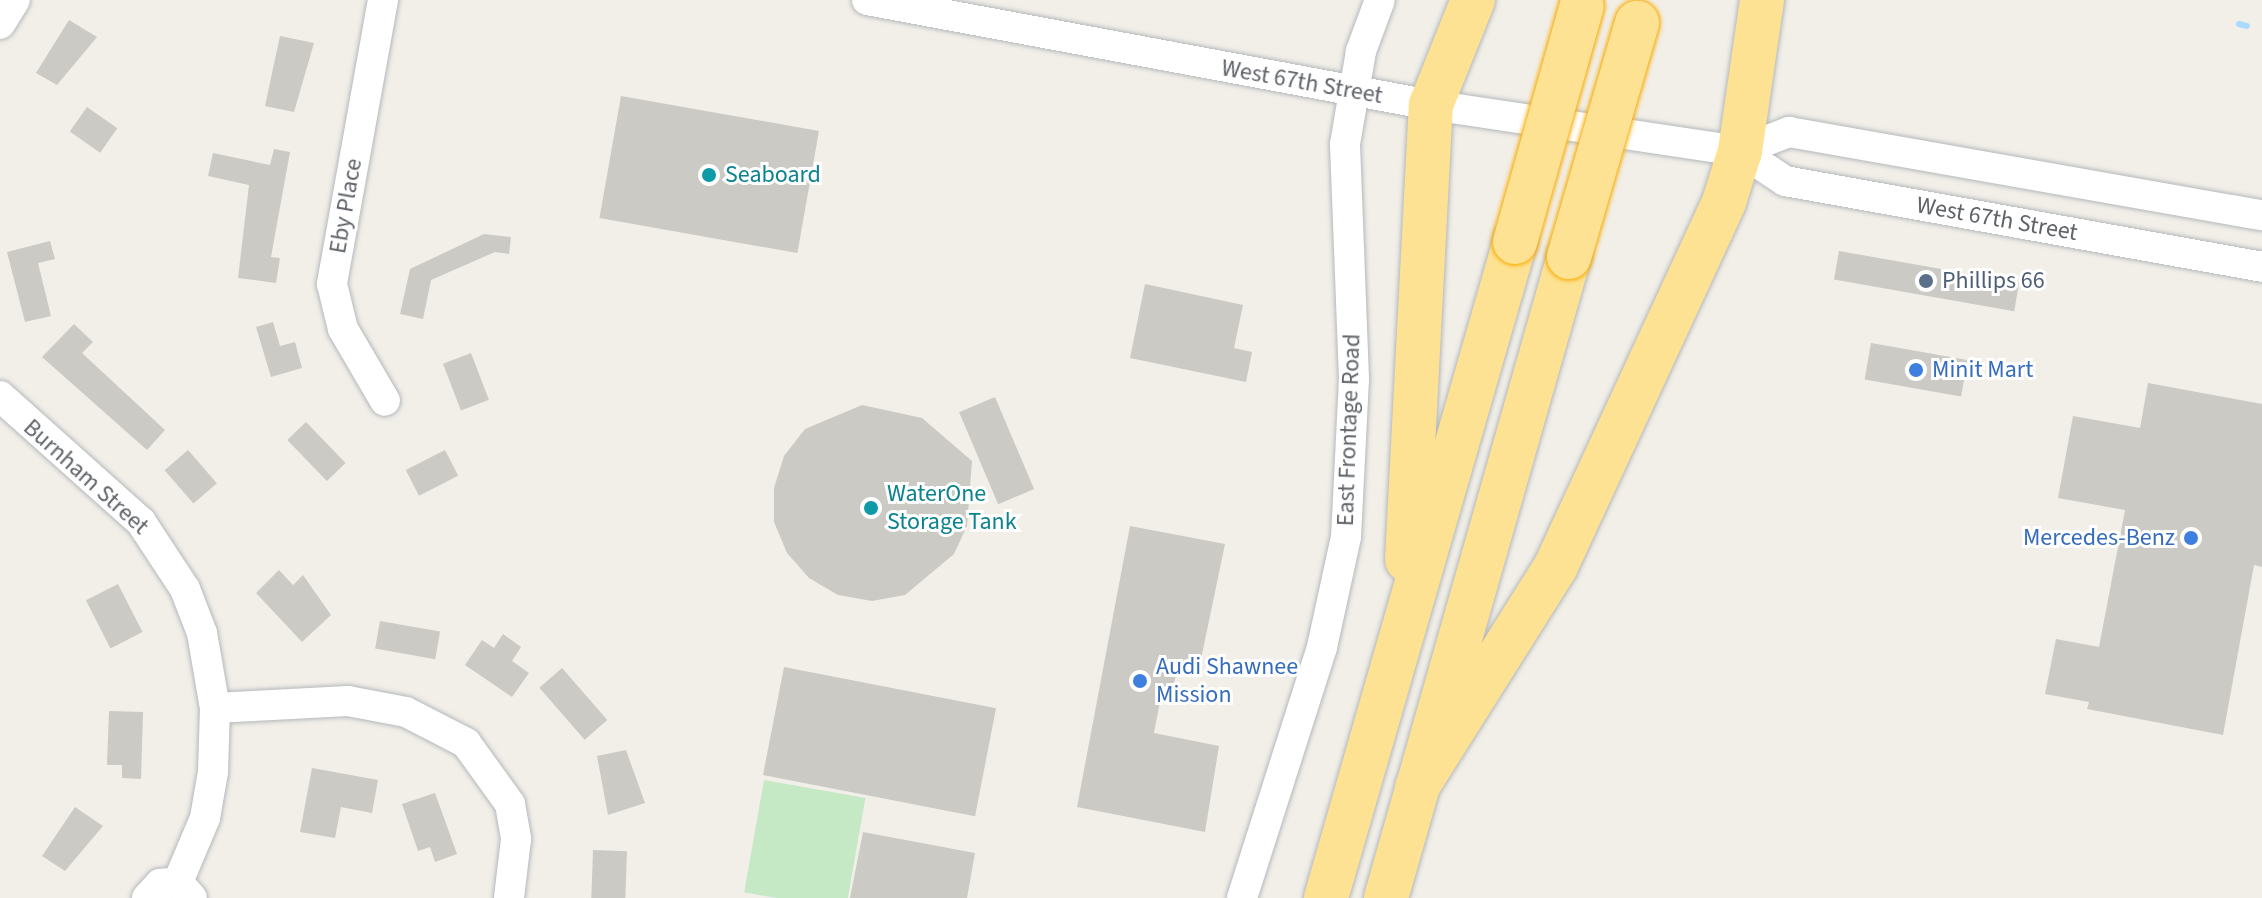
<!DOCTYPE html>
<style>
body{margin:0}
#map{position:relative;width:2262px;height:898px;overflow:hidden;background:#f1efe8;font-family:"Source Sans 3",sans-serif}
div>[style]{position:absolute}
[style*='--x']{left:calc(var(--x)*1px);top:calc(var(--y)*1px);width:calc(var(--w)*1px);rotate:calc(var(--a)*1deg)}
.green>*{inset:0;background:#c5e8c5;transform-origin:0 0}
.stream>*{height:6px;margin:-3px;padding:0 3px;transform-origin:3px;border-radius:3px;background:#aadaff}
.building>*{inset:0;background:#cccac5;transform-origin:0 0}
.roads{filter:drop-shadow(0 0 2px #b5b8bc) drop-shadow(0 0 2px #b5b8bc)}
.minor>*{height:30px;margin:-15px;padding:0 15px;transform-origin:15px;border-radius:15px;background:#fff}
.highway>*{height:44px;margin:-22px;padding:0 22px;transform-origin:22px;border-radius:22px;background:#fde293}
.bridges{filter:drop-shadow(0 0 2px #f9ab00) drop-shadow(0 0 2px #f9ab00)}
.highway-bridge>*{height:44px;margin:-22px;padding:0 22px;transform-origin:22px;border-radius:22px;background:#fde293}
.dots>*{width:22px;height:22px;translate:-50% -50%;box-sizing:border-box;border:4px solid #fff;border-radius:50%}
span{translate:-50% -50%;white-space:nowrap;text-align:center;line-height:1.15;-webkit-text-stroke:6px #fff;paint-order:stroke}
.street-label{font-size:24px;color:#5f6368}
.culture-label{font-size:24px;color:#0d838f}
.left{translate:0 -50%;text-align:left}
.service-label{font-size:24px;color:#4e5e75}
.shop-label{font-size:24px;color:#366cbe}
.right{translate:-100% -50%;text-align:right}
</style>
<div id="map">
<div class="green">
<div style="left:764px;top:780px;width:103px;height:114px;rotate:10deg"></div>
</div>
<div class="stream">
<div style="--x:2239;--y:24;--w:8;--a:14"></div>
</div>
<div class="building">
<div style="clip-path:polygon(69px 20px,97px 37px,57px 85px,36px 73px)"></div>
<div style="clip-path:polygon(280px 36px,314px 43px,294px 112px,265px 106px)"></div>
<div style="left:621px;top:96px;width:201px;height:124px;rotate:10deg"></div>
<div style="left:87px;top:107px;width:37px;height:30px;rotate:35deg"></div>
<div style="clip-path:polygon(274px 149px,290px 152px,271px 257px,280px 258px,276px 283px,238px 278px,249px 185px,208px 176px,213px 153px,270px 165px)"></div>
<div style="clip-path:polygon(484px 234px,511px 237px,509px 254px,495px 252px,431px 280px,423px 319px,400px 314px,410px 269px)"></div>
<div style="clip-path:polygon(50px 241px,55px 259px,38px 263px,51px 316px,25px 322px,7px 252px)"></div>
<div style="left:1839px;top:251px;width:183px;height:29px;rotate:10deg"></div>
<div style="clip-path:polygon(1145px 284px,1243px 305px,1234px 348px,1252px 352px,1246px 382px,1130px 358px)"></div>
<div style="clip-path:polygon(273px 322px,280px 346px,295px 342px,302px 368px,271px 377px,256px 327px)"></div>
<div style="clip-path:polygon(74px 324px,93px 342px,82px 353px,165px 430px,147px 450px,42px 357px)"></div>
<div style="left:1871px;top:343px;width:98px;height:37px;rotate:10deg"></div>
<div style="left:471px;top:353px;width:50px;height:30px;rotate:69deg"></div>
<div style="clip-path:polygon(2148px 383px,2262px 404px,2262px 567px,2254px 565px,2223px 735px,2087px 709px,2089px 702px,2045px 694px,2056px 639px,2099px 647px,2125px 510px,2058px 498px,2073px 416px,2140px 428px)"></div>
<div style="left:995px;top:397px;width:100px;height:39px;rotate:67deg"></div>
<div style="clip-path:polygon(862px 405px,922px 418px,972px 461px,967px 526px,954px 554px,905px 595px,872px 601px,838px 595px,809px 578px,787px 553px,774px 522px,774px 488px,784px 456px,805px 429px)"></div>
<div style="left:306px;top:422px;width:57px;height:26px;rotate:46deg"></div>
<div style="left:188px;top:450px;width:44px;height:31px;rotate:49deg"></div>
<div style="left:445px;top:450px;width:29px;height:44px;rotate:63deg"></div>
<div style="clip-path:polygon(1130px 526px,1225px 544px,1200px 664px,1179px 661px,1173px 688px,1163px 686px,1154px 733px,1219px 746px,1205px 832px,1077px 807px)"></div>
<div style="clip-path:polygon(279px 570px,293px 585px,303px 575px,331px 615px,302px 642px,256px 593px)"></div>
<div style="left:118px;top:584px;width:54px;height:36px;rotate:63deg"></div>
<div style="left:380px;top:621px;width:61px;height:28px;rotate:10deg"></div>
<div style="clip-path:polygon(503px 634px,521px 647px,512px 661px,529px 673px,512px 697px,465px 665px,482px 640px,494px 648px)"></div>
<div style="left:784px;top:667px;width:216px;height:110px;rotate:11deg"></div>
<div style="left:562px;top:668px;width:69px;height:30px;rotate:49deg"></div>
<div style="clip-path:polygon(109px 711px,143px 712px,141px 779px,122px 778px,122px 765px,107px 765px)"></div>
<div style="clip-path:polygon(626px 750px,645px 803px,608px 815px,597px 756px)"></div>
<div style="clip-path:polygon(312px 768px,378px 780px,372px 813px,341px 807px,335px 838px,300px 832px)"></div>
<div style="clip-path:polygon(435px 793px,457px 854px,435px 862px,430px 847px,418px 851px,402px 804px)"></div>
<div style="clip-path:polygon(75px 807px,103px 826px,65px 871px,42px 856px)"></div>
<div style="clip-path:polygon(863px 832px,975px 853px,967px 898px,850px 898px)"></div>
<div style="left:593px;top:850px;width:34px;height:48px;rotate:2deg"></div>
</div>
<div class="roads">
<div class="minor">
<div style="--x:383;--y:0;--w:289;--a:100.2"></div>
<div style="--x:332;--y:284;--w:46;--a:76.3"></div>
<div style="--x:343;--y:329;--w:83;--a:59.7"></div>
<div style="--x:867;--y:0;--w:574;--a:10.55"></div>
<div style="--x:1431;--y:105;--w:312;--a:8.5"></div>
<div style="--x:1740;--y:151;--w:54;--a:33.7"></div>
<div style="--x:1785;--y:181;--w:485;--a:10.2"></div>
<div style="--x:0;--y:24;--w:28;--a:-58"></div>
<div style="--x:1740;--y:151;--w:53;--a:-21.2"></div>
<div style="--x:1789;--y:132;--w:480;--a:10"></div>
<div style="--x:0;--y:396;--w:189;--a:41.8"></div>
<div style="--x:141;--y:522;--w:80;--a:56.7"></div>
<div style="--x:185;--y:589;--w:47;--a:68.9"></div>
<div style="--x:202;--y:633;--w:76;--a:80.2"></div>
<div style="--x:215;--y:708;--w:64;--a:91.8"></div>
<div style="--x:213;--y:772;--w:47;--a:99.9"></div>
<div style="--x:205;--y:818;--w:69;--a:112.9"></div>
<div style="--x:215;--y:708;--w:133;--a:-3"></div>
<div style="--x:348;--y:701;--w:59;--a:10.7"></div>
<div style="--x:406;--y:712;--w:68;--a:27.3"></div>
<div style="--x:466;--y:743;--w:75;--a:54.2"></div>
<div style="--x:510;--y:804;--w:36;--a:80"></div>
<div style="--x:516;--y:839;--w:59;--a:96.8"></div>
<div style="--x:147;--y:898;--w:19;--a:-47"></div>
<div style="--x:160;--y:884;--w:18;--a:-6"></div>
<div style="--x:178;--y:882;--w:21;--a:49"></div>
<div style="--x:1242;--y:898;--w:263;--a:-72.3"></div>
<div style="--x:1322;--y:647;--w:113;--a:-77.7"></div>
<div style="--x:1346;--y:537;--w:158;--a:-87.1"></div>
<div style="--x:1354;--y:379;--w:235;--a:-92.2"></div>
<div style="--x:1345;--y:144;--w:94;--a:-80.2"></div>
<div style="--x:1361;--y:51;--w:54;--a:-69.6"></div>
</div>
<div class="highway">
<div style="--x:1407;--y:560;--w:456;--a:-87"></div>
<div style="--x:1431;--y:105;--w:113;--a:-68.2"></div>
<div style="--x:1417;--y:787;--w:261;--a:-57.8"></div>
<div style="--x:1556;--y:566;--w:401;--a:-65.2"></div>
<div style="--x:1724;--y:202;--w:53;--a:-72.6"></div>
<div style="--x:1740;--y:151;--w:153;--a:-81.7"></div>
<div style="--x:1326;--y:898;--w:683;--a:-73.93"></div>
<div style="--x:1386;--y:898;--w:667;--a:-74.07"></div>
</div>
</div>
<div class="bridges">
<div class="highway-bridge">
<div style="--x:1515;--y:242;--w:245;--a:-74.2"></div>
<div style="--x:1569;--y:257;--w:244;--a:-73.8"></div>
</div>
</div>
<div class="dots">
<div style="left:709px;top:175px;background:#0f9aa8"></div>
<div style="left:1926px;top:281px;background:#5c6f8a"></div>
<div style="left:1916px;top:370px;background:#3f7fe0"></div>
<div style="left:871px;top:508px;background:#0f9aa8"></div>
<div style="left:2191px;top:538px;background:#3f7fe0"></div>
<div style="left:1140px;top:681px;background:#3f7fe0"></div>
</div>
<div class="street-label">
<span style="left:1302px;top:82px;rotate:10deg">West 67th Street</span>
<span style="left:346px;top:206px;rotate:-80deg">Eby Place</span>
<span style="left:1997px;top:219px;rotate:10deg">West 67th Street</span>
<span style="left:1349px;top:430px;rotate:-88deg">East Frontage Road</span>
<span style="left:86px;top:477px;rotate:42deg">Burnham Street</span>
</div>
<div class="culture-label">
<span class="left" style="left:725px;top:175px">Seaboard</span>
<span class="left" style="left:887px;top:508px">WaterOne<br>Storage Tank</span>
</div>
<div class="service-label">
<span class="left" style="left:1942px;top:281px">Phillips 66</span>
</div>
<div class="shop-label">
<span class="left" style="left:1932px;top:370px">Minit Mart</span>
<span class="right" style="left:2175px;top:538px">Mercedes-Benz</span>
<span class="left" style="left:1156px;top:681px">Audi Shawnee<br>Mission</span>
</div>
</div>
